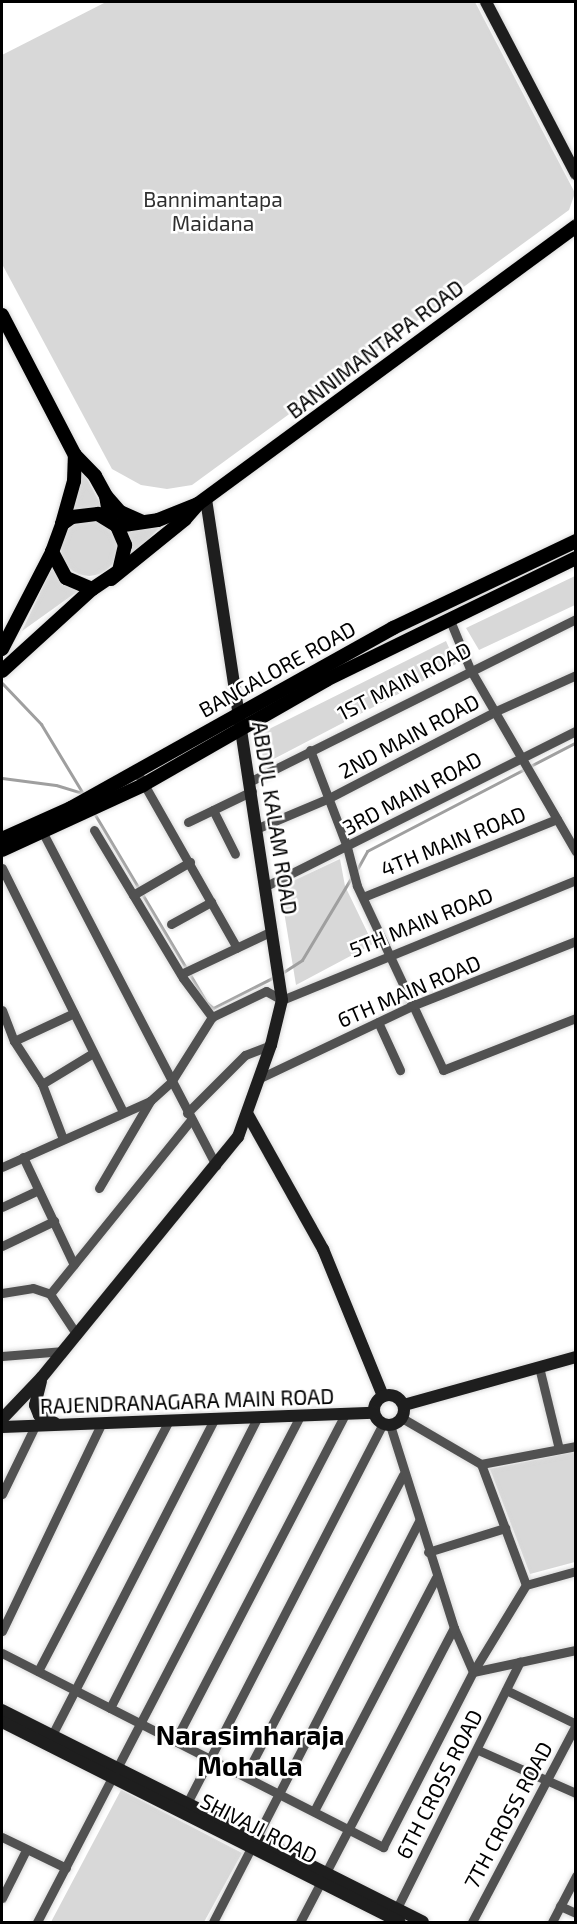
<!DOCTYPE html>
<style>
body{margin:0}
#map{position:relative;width:577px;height:1924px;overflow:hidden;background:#fff;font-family:"Exo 2",sans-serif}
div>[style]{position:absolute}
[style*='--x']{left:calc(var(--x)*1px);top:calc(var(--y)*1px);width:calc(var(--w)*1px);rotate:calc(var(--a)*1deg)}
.green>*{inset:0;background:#d8d8d8}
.round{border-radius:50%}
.stream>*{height:3px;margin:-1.5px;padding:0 1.5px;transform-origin:1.5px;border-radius:1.5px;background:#9f9f9f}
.roads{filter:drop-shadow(0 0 2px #dbdbdb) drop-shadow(0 0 2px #dbdbdb)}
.street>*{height:9px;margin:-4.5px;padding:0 4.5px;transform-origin:4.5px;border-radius:4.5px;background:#515151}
.secondary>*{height:12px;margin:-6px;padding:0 6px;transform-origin:6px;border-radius:6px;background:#1e1e1e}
.secondary>.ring{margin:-6px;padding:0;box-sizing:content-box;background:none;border:12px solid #1e1e1e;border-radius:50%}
.primary>*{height:14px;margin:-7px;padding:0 7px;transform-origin:7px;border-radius:7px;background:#000}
span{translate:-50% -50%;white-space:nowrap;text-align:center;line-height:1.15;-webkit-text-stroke:5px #fff;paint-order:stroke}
.park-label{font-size:21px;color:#2f2f2f}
.street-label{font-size:21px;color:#000}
.district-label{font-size:27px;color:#000;font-weight:700}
.frame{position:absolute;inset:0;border:3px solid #000;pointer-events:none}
</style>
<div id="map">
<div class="green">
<div style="clip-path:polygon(106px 2px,475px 2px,575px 193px,569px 210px,192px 485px,167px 489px,141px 485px,112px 469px,2px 264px,2px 55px)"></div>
<div style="clip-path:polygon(82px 470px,94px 492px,103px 509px,72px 510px)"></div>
<div class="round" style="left:61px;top:520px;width:56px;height:56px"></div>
<div style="clip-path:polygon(159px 528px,145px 543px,130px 555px,128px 529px)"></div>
<div style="clip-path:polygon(52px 568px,59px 579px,78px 591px,22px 631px)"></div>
<div style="clip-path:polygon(575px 576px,575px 605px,479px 650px,466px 628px)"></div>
<div style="clip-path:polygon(446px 641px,456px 664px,264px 764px,259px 734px)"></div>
<div style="clip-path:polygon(340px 859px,345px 886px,373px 944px,296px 985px,280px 887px)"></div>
<div style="clip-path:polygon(575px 1452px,575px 1562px,530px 1574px,490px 1469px)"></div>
<div style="clip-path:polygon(121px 1790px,242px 1853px,204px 1922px,51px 1922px)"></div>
</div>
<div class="stream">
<div style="--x:2;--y:683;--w:57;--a:46.4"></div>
<div style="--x:41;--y:724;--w:85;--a:58.9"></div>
<div style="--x:2;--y:778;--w:54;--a:7.4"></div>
<div style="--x:56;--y:785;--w:27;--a:17"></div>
<div style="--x:94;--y:813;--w:221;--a:59.3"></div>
<div style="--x:207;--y:1003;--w:8;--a:40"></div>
<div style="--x:213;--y:1008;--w:71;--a:-26.9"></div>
<div style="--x:355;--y:873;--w:25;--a:-61"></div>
<div style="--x:367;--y:851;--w:236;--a:-27.5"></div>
<div style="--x:282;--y:973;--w:24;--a:-33"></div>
<div style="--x:302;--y:960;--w:96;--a:-59.1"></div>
</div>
<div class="roads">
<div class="street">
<div style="--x:449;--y:618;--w:55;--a:67.6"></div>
<div style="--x:470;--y:669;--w:211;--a:59.9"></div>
<div style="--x:310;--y:750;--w:104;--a:69.1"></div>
<div style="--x:347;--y:847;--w:40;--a:75.6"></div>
<div style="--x:357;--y:886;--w:203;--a:64.9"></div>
<div style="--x:443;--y:1070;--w:143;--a:-21.4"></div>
<div style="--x:137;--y:772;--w:202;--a:60.4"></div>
<div style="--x:251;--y:781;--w:363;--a:-26.5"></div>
<div style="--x:213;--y:810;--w:49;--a:63.4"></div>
<div style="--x:188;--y:822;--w:71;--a:-25.8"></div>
<div style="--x:258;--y:828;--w:77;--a:-22.9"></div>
<div style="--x:329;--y:798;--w:188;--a:-27.5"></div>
<div style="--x:496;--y:711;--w:88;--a:-24.2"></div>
<div style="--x:94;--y:830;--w:173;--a:59"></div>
<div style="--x:183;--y:978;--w:49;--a:53.4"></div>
<div style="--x:43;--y:833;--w:375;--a:62.5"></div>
<div style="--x:2;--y:868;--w:272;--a:63.6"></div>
<div style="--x:266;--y:886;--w:347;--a:-26.6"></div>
<div style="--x:133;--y:895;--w:66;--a:-30.1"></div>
<div style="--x:363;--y:897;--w:209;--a:-21.9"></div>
<div style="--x:171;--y:924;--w:46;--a:-28.8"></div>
<div style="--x:181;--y:974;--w:101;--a:-25.3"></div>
<div style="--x:2;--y:1010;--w:33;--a:69"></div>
<div style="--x:14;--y:1041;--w:51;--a:56.9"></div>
<div style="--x:42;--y:1084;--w:59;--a:69.1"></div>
<div style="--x:378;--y:1022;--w:53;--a:65.4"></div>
<div style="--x:14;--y:1041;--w:66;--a:-25"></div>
<div style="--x:260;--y:1078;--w:170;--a:-25.4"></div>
<div style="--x:414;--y:1005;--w:174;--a:-21.6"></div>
<div style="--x:42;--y:1084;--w:60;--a:-31.3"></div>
<div style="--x:187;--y:1113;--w:82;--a:-45"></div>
<div style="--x:245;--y:1055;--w:28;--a:-21"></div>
<div style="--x:23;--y:1157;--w:119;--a:64.7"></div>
<div style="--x:2;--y:1167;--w:162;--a:-24"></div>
<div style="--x:150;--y:1101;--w:28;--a:-42"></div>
<div style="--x:171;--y:1082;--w:77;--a:-57.8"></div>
<div style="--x:212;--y:1017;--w:60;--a:-25.7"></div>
<div style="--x:266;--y:991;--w:18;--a:29"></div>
<div style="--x:282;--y:1000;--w:318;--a:-22.2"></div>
<div style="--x:99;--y:1188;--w:101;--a:-59.6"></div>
<div style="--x:2;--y:1207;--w:40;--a:-25"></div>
<div style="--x:2;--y:1246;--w:58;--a:-25.7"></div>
<div style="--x:2;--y:1293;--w:31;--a:-9"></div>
<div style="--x:33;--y:1288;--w:18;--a:19"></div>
<div style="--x:50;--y:1294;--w:49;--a:56.6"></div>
<div style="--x:50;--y:1294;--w:224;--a:-51"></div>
<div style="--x:2;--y:1356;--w:62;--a:-4.6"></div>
<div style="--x:539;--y:1367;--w:84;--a:76.3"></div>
<div style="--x:402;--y:1418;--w:91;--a:30.2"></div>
<div style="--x:481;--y:1464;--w:129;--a:69.6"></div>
<div style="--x:526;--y:1585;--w:52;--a:-15.6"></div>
<div style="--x:481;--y:1464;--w:97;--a:-10.7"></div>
<div style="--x:2;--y:1494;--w:76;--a:-64.1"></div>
<div style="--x:428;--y:1552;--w:81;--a:-17.3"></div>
<div style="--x:454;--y:1628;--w:48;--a:66.6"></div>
<div style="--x:473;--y:1672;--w:105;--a:-12.1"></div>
<div style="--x:2;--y:1631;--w:229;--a:-64.4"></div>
<div style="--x:2;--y:1653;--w:428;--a:27"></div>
<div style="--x:383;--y:1847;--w:197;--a:-62.8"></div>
<div style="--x:473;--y:1672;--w:102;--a:-58.7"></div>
<div style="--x:38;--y:1671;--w:281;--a:-62.4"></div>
<div style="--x:506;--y:1690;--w:78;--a:25.9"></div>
<div style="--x:110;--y:1708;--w:325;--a:-63.1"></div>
<div style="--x:52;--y:1735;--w:354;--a:-62.8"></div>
<div style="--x:176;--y:1739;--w:365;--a:-62.5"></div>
<div style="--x:478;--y:1750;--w:107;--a:23.7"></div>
<div style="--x:245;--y:1776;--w:340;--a:-62.3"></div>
<div style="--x:184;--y:1809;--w:433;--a:-62.7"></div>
<div style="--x:314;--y:1811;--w:263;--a:-62.4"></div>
<div style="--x:2;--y:1837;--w:71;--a:25.8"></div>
<div style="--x:2;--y:1898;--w:54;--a:-63.4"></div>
<div style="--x:560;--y:1906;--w:17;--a:24"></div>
<div style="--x:395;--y:1912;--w:280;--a:-63.5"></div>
<div style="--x:37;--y:1922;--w:568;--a:-62.53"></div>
<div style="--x:213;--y:1922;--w:451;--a:-62.8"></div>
<div style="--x:300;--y:1922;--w:332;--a:-62.4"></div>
<div style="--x:454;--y:1628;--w:213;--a:-107.5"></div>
<div style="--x:472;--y:1922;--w:223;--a:-62.2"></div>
<div style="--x:552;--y:1922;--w:52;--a:-62.4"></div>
</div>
<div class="secondary">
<div style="--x:486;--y:2;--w:194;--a:62.4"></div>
<div style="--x:248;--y:1115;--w:154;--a:60.8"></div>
<div style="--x:323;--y:1249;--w:159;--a:67.8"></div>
<div style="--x:41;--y:1381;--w:25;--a:104"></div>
<div style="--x:35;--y:1405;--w:11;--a:68"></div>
<div style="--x:39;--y:1415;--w:18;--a:27"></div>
<div class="ring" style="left:374px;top:1395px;width:18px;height:18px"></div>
<div style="--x:404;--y:1405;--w:179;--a:-15.6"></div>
<div style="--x:2;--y:1419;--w:58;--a:-46.4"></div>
<div style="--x:42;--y:1377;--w:310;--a:-50.8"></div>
<div style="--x:238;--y:1137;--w:98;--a:-70.3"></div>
<div style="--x:271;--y:1045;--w:46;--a:-76.3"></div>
<div style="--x:282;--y:1000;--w:507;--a:-98.63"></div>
<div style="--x:2;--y:1427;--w:372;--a:-2.2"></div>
<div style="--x:2;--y:1710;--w:471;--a:26.7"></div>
<div style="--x:2;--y:1722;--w:445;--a:26.7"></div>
</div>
<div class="primary">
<div style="--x:2;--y:315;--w:158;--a:62.5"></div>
<div style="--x:75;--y:455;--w:29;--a:46"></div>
<div style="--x:95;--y:476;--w:23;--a:61"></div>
<div style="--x:106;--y:496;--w:23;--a:80"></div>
<div style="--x:107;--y:497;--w:20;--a:49"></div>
<div style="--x:120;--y:512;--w:24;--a:24"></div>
<div style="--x:62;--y:524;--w:45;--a:-74.4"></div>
<div style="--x:74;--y:481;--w:26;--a:-88"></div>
<div style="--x:117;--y:526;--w:41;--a:-8.3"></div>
<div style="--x:158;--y:520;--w:43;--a:-21.8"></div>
<div style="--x:111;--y:579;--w:95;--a:-39"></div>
<div style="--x:185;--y:519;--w:20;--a:-49"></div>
<div style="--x:198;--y:504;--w:469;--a:-36.3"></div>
<div style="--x:2;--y:649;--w:109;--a:-62.7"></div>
<div style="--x:52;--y:552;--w:30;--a:-70"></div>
<div style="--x:62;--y:524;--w:12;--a:-35"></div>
<div style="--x:72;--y:517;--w:26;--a:-7"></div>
<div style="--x:98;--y:514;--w:22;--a:32"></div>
<div style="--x:117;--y:526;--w:21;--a:67"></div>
<div style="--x:125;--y:545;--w:27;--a:103"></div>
<div style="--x:119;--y:571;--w:32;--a:146"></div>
<div style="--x:92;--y:589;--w:28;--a:-157"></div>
<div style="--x:66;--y:578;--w:30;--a:-118"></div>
<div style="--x:2;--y:671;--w:122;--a:-42.3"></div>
<div style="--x:2;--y:839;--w:76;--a:-24.2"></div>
<div style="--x:71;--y:808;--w:369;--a:-29.2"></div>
<div style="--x:393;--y:628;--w:203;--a:-25.4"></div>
<div style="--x:2;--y:850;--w:155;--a:-24.7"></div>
<div style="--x:143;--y:785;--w:211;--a:-29.8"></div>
<div style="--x:326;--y:680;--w:278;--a:-26"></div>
</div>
</div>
<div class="park-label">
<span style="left:213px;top:211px">Bannimantapa<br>Maidana</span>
</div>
<div class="street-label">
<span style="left:375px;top:349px;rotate:-37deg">BANNIMANTAPA ROAD</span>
<span style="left:277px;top:669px;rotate:-29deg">BANGALORE ROAD</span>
<span style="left:404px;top:681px;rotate:-27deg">1ST MAIN ROAD</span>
<span style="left:409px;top:736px;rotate:-28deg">2ND MAIN ROAD</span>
<span style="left:412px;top:793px;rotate:-28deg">3RD MAIN ROAD</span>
<span style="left:275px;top:818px;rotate:81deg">ABDUL KALAM ROAD</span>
<span style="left:453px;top:841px;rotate:-22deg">4TH MAIN ROAD</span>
<span style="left:421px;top:922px;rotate:-22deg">5TH MAIN ROAD</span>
<span style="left:409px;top:991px;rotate:-23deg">6TH MAIN ROAD</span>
<span style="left:187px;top:1401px;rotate:-2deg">RAJENDRANAGARA MAIN ROAD</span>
<span style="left:439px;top:1784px;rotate:-63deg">6TH CROSS ROAD</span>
<span style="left:508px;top:1815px;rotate:-62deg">7TH CROSS ROAD</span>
<span style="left:259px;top:1828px;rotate:27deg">SHIVAJI ROAD</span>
</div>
<div class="district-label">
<span style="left:250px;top:1750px">Narasimharaja<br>Mohalla</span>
</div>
<div class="frame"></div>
</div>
